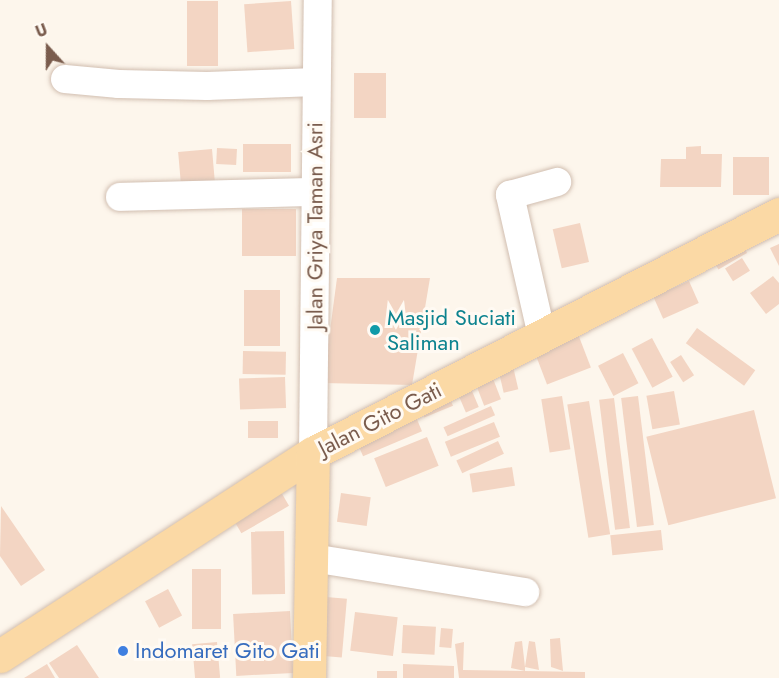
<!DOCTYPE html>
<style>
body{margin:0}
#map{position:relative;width:779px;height:678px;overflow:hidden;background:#fdf6ec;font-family:Jost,sans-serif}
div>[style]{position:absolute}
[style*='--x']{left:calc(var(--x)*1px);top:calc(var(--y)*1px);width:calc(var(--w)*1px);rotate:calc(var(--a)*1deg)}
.building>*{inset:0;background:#f3d5c3;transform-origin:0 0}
.roads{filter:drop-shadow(0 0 2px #d1beb0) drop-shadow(0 0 2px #d1beb0)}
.minor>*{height:28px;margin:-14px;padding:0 14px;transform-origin:14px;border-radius:14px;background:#fff}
.major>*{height:33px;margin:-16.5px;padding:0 16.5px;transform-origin:16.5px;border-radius:16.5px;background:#fbd9a5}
.dots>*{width:16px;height:16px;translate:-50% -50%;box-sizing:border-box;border:3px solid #fffaf3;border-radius:50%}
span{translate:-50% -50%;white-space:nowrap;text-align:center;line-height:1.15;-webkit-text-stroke:6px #fffaf3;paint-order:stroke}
.street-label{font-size:22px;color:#7a5c4d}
.culture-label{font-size:22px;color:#0d838f}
.left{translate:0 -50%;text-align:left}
.shop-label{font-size:22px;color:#366cbe}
.north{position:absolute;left:18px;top:18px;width:60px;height:60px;-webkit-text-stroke:4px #fffaf3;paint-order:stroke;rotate:339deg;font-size:16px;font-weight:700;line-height:24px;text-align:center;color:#7a5c4d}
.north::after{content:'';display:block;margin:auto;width:21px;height:27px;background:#7a5c4d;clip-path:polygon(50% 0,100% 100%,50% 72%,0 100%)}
</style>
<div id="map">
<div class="building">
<div style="left:187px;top:1px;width:31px;height:65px"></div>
<div style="left:291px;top:1px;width:48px;height:47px;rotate:86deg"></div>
<div style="left:354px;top:73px;width:32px;height:45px"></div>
<div style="left:291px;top:144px;width:28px;height:48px;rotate:90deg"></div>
<div style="clip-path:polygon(701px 146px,701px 154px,722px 154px,721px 187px,660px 187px,661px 159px,686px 159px,686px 147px)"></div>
<div style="left:217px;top:148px;width:20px;height:16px;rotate:3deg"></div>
<div style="left:212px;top:149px;width:32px;height:34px;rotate:85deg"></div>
<div style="left:733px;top:157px;width:36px;height:38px"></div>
<div style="left:242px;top:209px;width:54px;height:47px"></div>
<div style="left:580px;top:223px;width:40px;height:28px;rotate:77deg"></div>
<div style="clip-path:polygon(779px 244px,779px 266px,770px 248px)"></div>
<div style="left:743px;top:246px;width:8px;height:33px;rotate:60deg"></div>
<div style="left:742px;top:258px;width:15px;height:20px;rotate:58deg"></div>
<div style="clip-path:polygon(773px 276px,779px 283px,779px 304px,766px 314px,750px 293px)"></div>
<div style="clip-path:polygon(337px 278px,430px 278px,412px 385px,323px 383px)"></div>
<div style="left:689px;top:281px;width:24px;height:39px;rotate:66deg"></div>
<div style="left:244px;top:290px;width:36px;height:56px"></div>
<div style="left:697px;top:328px;width:72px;height:19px;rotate:36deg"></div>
<div style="left:578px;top:334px;width:36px;height:47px;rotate:69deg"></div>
<div style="left:652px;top:338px;width:44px;height:23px;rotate:62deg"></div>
<div style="left:243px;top:351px;width:43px;height:23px;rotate:1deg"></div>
<div style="left:623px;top:353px;width:34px;height:28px;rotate:63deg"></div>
<div style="left:681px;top:355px;width:24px;height:13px;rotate:57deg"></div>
<div style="left:512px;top:362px;width:28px;height:15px;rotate:77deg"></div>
<div style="left:492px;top:376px;width:25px;height:18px;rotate:69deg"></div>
<div style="left:285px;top:377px;width:31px;height:46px;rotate:88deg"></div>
<div style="left:469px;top:384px;width:25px;height:14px;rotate:67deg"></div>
<div style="left:447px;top:391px;width:16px;height:31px;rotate:68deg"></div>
<div style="left:674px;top:391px;width:34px;height:28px;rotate:80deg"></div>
<div style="left:562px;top:396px;width:54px;height:21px;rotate:81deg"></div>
<div style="left:638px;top:396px;width:130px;height:17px;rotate:83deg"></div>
<div style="left:614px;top:398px;width:131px;height:15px;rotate:83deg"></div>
<div style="left:589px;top:401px;width:135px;height:22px;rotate:81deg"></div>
<div style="left:491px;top:406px;width:10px;height:52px;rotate:66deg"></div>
<div style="left:413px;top:410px;width:23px;height:64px;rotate:67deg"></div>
<div style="left:754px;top:410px;width:91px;height:111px;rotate:76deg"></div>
<div style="left:278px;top:421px;width:17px;height:30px;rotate:90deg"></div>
<div style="left:494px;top:422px;width:16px;height:53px;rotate:68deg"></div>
<div style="left:427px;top:437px;width:31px;height:57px;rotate:68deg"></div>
<div style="left:498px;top:441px;width:14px;height:46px;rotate:65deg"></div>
<div style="left:512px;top:467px;width:19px;height:43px;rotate:81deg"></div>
<div style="left:281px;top:492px;width:16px;height:55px;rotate:60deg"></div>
<div style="left:341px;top:493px;width:30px;height:29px;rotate:8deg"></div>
<div style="clip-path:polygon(1px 506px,45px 570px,21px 586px,0 556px)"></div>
<div style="left:661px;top:530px;width:20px;height:51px;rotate:84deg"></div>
<div style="left:284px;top:531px;width:63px;height:33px;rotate:89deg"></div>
<div style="left:192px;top:569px;width:29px;height:60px"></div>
<div style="left:168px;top:589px;width:30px;height:26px;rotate:62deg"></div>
<div style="left:326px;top:597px;width:21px;height:59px;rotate:5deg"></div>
<div style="left:290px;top:611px;width:62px;height:57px;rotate:87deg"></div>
<div style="left:355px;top:612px;width:43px;height:39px;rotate:7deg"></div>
<div style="left:403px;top:625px;width:33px;height:28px;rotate:3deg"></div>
<div style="left:441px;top:628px;width:12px;height:19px;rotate:5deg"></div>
<div style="clip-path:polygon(560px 638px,563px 671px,551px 667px,550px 639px)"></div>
<div style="clip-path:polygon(522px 641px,525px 667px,525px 671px,511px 668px,515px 642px)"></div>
<div style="clip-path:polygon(529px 641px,535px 642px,539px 670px,525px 667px)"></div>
<div style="left:217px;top:642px;width:36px;height:25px;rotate:85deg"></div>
<div style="clip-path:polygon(464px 642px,463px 670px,585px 672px,585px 678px,459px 678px,455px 644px)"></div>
<div style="clip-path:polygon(77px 645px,99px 678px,59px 678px,49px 663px)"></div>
<div style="clip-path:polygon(47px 664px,55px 678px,24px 678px)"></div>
<div style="clip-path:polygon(403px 664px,454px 666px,454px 678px,403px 678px)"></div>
<div style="left:377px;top:671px;width:20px;height:7px"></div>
</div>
<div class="roads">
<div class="minor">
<div style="--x:65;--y:79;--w:54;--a:5.3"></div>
<div style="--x:119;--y:84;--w:88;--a:1.3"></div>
<div style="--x:207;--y:86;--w:109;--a:-2.1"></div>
<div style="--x:120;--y:197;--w:195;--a:-1.5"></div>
<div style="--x:542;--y:336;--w:145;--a:-102.8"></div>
<div style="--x:510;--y:195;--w:49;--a:-15.5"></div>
<div style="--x:313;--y:453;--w:453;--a:-89.4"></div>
<div style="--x:312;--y:558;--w:216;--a:9.1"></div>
</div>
<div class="major">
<div style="--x:0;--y:656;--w:373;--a:-33"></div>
<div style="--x:313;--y:453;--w:524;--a:-27.15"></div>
<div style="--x:309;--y:678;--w:225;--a:-89"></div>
</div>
</div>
<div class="dots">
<div style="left:375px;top:330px;background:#0f9aa8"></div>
<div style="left:123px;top:651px;background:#3f7fe0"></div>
</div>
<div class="street-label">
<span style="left:315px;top:226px;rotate:-90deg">Jalan Griya Taman Asri</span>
<span style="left:380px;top:419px;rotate:-27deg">Jalan Gito Gati</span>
</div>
<div class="culture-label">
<span class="left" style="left:387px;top:330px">Masjid Suciati<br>Saliman</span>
</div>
<div class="shop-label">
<span class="left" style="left:135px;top:651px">Indomaret Gito Gati</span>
</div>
<div class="north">U</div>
</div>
